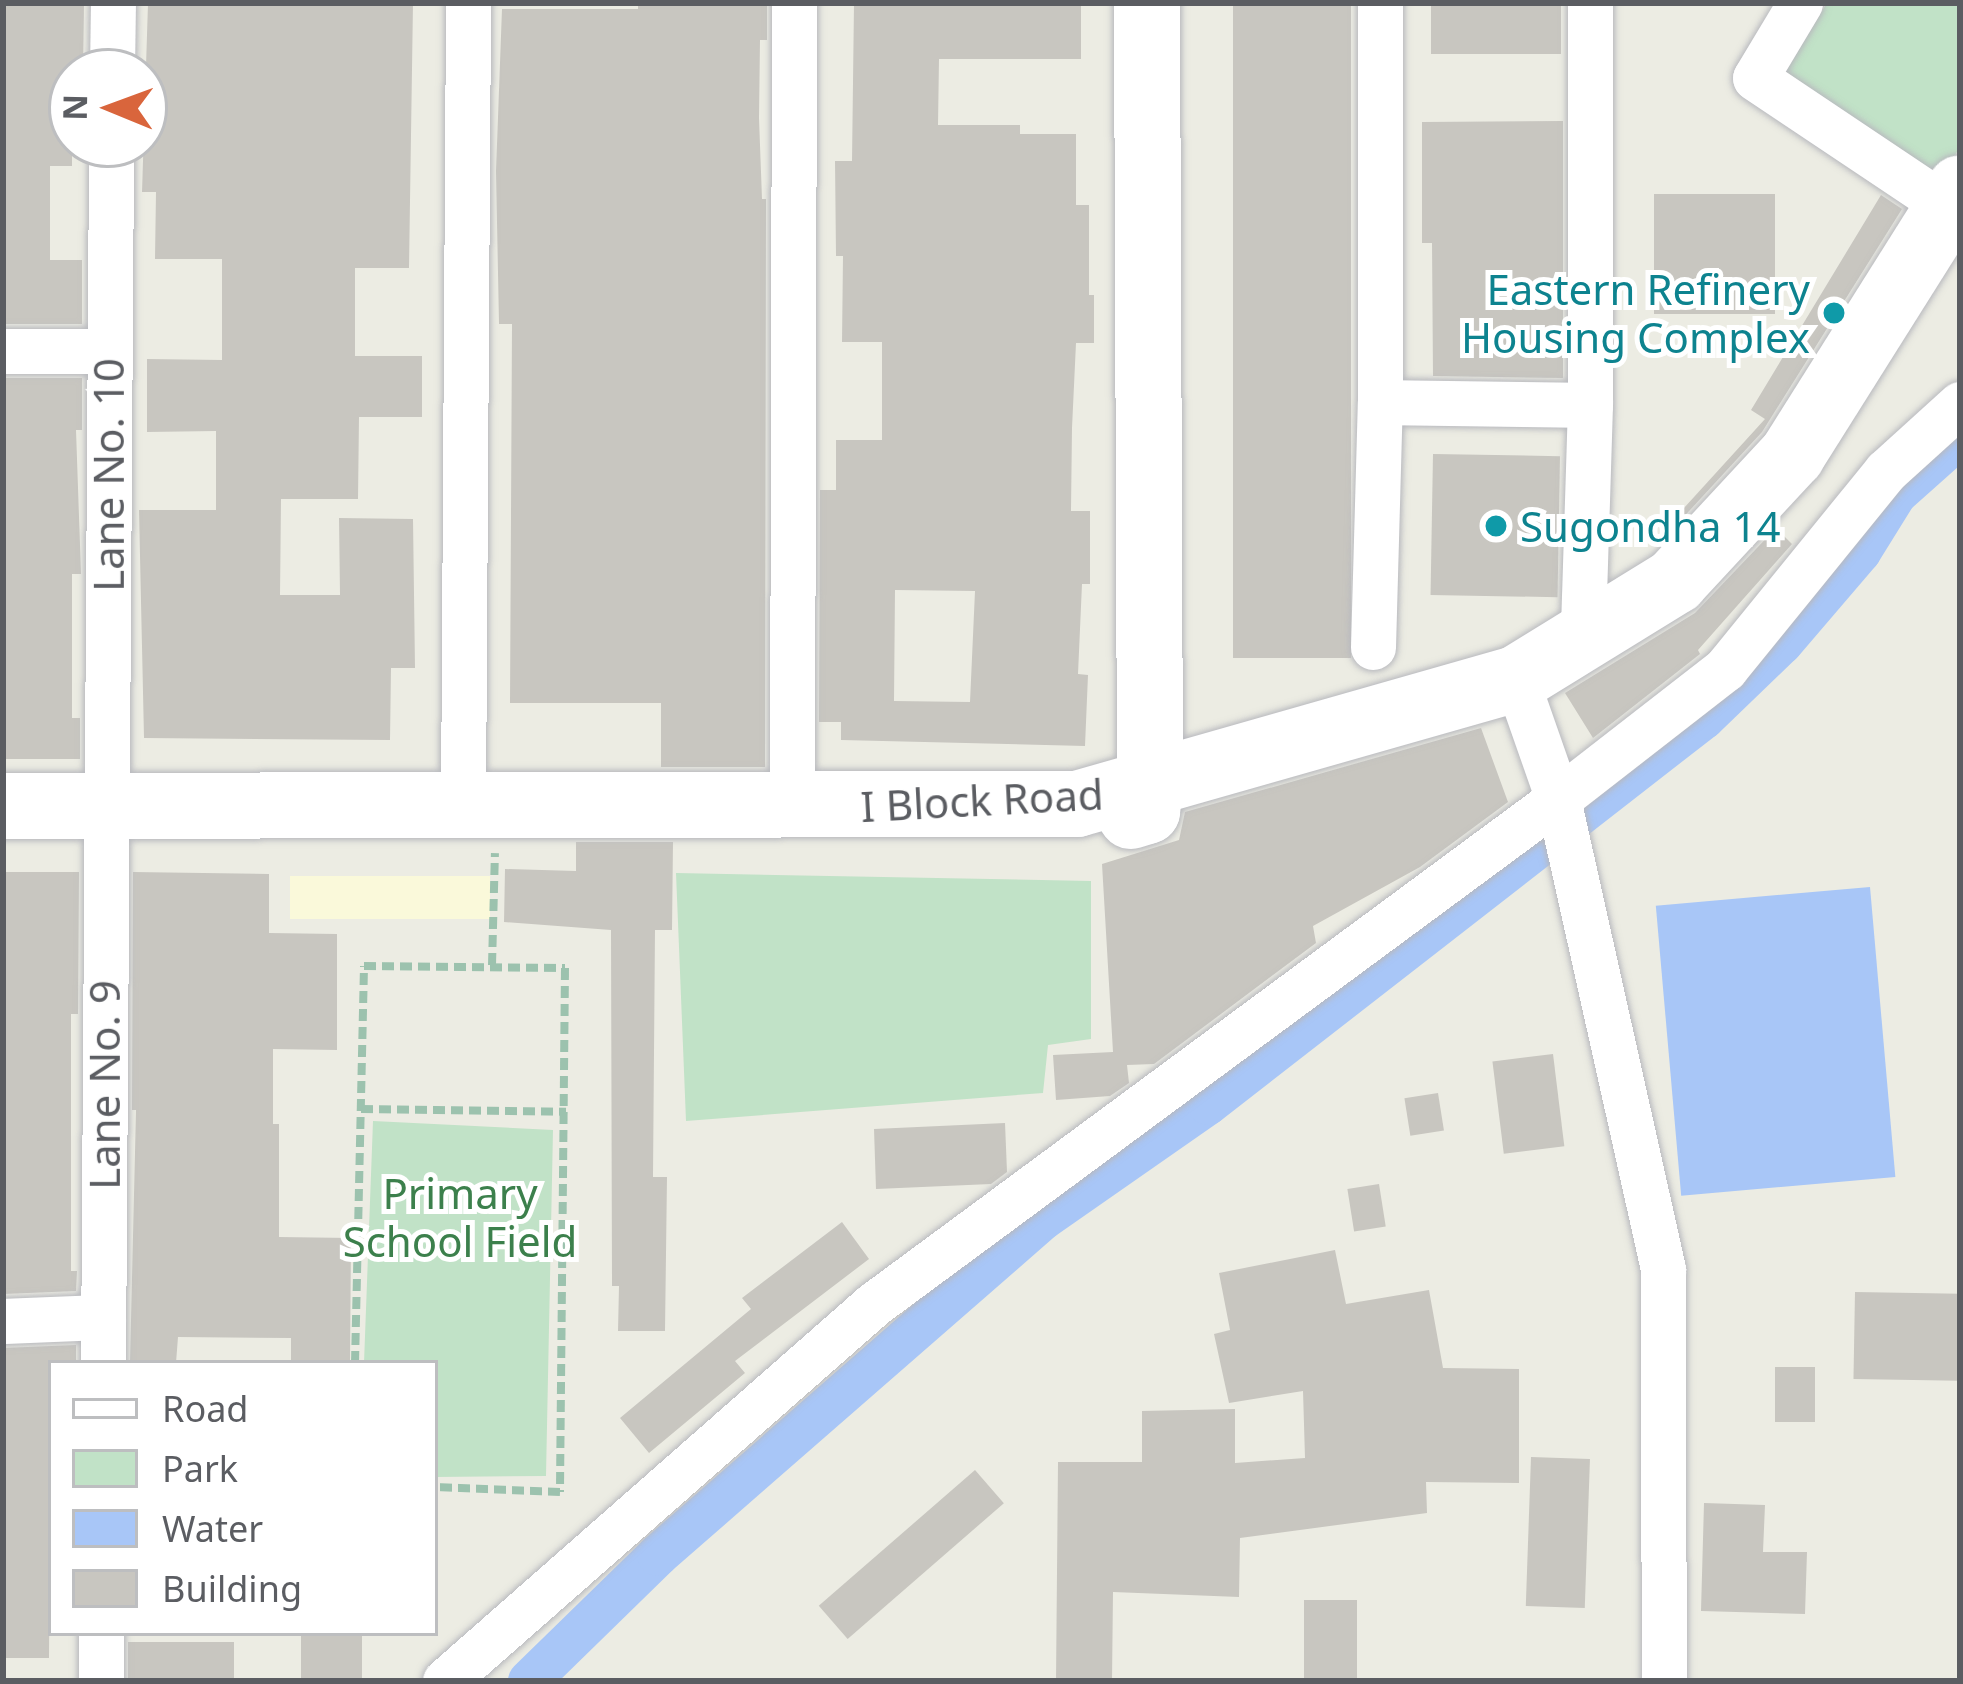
<!DOCTYPE html>
<style>
body{margin:0}
#map{position:relative;width:1963px;height:1684px;overflow:hidden;background:#ecece3;font-family:"Noto Sans",sans-serif}
div>[style]{position:absolute}
[style*='--x']{left:calc(var(--x)*1px);top:calc(var(--y)*1px);width:calc(var(--w)*1px);rotate:calc(var(--a)*1deg)}
.commercial>*{inset:0;background:#faf9da;transform-origin:0 0}
.green>*{inset:0;background:#c1e2c7}
.water>*{inset:0;background:#a8c6f7;transform-origin:0 0}
.canal>*{height:42px;margin:-21px;padding:0 21px;transform-origin:21px;border-radius:21px;background:#a8c6f7}
.building>*{inset:0;background:#c8c6c0;transform-origin:0 0}
.path>*{height:8px;margin-top:-4px;transform-origin:0;background:repeating-linear-gradient(90deg,#9cc2ae 0 12px,transparent 0 18px)}
.roads{filter:drop-shadow(0 0 3px #b8b9be) drop-shadow(0 0 3px #b8b9be)}
.street>*{height:45px;margin:-22.5px;padding:0 22.5px;transform-origin:22.5px;border-radius:22.5px;background:#fff}
.secondary>*{height:66px;margin:-33px;padding:0 33px;transform-origin:33px;border-radius:33px;background:#fff}
.dots>*{width:33px;height:33px;translate:-50% -50%;box-sizing:border-box;border:6px solid #fff;border-radius:50%}
span{translate:-50% -50%;white-space:nowrap;text-align:center;line-height:1.15;-webkit-text-stroke:10px #fff;paint-order:stroke}
.culture-label{font-size:42px;color:#0d838f}
.right{translate:-100% -50%;text-align:right}
.left{translate:0 -50%;text-align:left}
.street-label{font-size:42px;color:#5b5d62}
.park-label{font-size:42px;color:#3c804c}
.frame{position:absolute;inset:0;border:6px solid #5b5d62;pointer-events:none}
.legend{position:absolute;left:48px;top:1360px;width:390px;height:276px;box-sizing:border-box;background:#fff;border:3px solid #bdbec0;margin:0;padding:15px 21px;list-style:none;font-size:36px;color:#5b5d62}
.legend li{display:flex;align-items:center;gap:24px;height:60px}
.legend b{width:60px;border:3px solid #bdbec0}
.north{position:absolute;left:48px;top:48px;width:120px;height:120px;box-sizing:border-box;background:#fff;border:3px solid #bdbec0;border-radius:50%;rotate:271deg;font-size:33px;font-weight:700;line-height:48px;text-align:center;color:#5b5d62}
.north::after{content:'';display:block;margin:auto;width:42px;height:54px;background:#d9653c;clip-path:polygon(50% 0,100% 100%,50% 72%,0 100%)}
</style>
<div id="map">
<div class="commercial">
<div style="left:290px;top:876px;width:200px;height:43px"></div>
</div>
<div class="green">
<div style="clip-path:polygon(1827px 3px,1960px 3px,1960px 146px,1942px 180px,1784px 75px)"></div>
<div style="clip-path:polygon(676px 873px,1091px 881px,1091px 1039px,1048px 1045px,1043px 1093px,686px 1121px)"></div>
<div style="clip-path:polygon(373px 1121px,553px 1130px,546px 1476px,435px 1477px,435px 1363px,364px 1363px)"></div>
</div>
<div class="water">
<div style="left:1870px;top:887px;width:291px;height:215px;rotate:85deg"></div>
</div>
<div class="canal">
<div style="--x:529;--y:1681;--w:180;--a:-44.3"></div>
<div style="--x:658;--y:1555;--w:511;--a:-41.11"></div>
<div style="--x:1043;--y:1219;--w:201;--a:-34.9"></div>
<div style="--x:1208;--y:1104;--w:628;--a:-37.89"></div>
<div style="--x:1704;--y:718;--w:108;--a:-43.9"></div>
<div style="--x:1782;--y:643;--w:120;--a:-49.4"></div>
<div style="--x:1860;--y:552;--w:68;--a:-58.2"></div>
<div style="--x:1896;--y:494;--w:86;--a:-41.7"></div>
</div>
<div class="building">
<div style="clip-path:polygon(3px 3px,84px 3px,83px 72px,72px 72px,72px 166px,50px 166px,50px 260px,82px 260px,82px 324px,3px 324px)"></div>
<div style="clip-path:polygon(148px 3px,413px 3px,409px 268px,355px 268px,355px 356px,422px 356px,422px 417px,359px 417px,358px 499px,281px 499px,280px 595px,340px 595px,339px 518px,413px 519px,415px 668px,391px 668px,390px 740px,144px 738px,139px 510px,216px 510px,216px 431px,147px 432px,147px 359px,222px 360px,222px 259px,155px 259px,156px 192px,142px 192px)"></div>
<div style="clip-path:polygon(638px 3px,767px 3px,767px 40px,760px 40px,759px 118px,762px 199px,766px 199px,765px 767px,661px 767px,661px 703px,510px 703px,512px 324px,499px 324px,496px 171px,502px 9px,638px 9px)"></div>
<div style="clip-path:polygon(evenodd,854px 3px,1081px 3px,1081px 59px,939px 59px,938px 125px,1020px 125px,1020px 134px,1076px 134px,1076px 205px,1089px 205px,1089px 295px,1094px 295px,1094px 343px,1076px 343px,1072px 428px,1071px 511px,1090px 511px,1090px 584px,1082px 584px,1078px 674px,1088px 675px,1085px 746px,841px 740px,841px 722px,819px 722px,820px 490px,836px 490px,836px 440px,882px 440px,882px 342px,842px 342px,843px 256px,836px 256px,835px 161px,852px 161px,854px 3px,895px 590px,975px 591px,970px 702px,894px 701px,895px 590px)"></div>
<div style="left:1233px;top:3px;width:118px;height:655px"></div>
<div style="left:1431px;top:3px;width:130px;height:51px"></div>
<div style="clip-path:polygon(1563px 121px,1563px 378px,1433px 376px,1432px 243px,1422px 243px,1422px 122px)"></div>
<div style="left:1775px;top:194px;width:120px;height:121px;rotate:90deg"></div>
<div style="clip-path:polygon(1881px 195px,1902px 209px,1762px 432px,1678px 523px,1674px 519px,1765px 419px,1751px 410px)"></div>
<div style="clip-path:polygon(3px 378px,82px 378px,82px 430px,76px 430px,81px 574px,72px 574px,72px 718px,80px 718px,80px 759px,3px 759px)"></div>
<div style="left:1433px;top:454px;width:127px;height:141px;rotate:1deg"></div>
<div style="clip-path:polygon(1776px 528px,1792px 544px,1698px 650px,1700px 654px,1593px 738px,1565px 693px,1695px 613px)"></div>
<div style="clip-path:polygon(1481px 728px,1508px 802px,1420px 867px,1313px 926px,1316px 943px,1154px 1064px,1127px 1065px,1129px 1083px,1110px 1096px,1056px 1100px,1053px 1055px,1113px 1052px,1102px 864px,1179px 840px,1185px 812px)"></div>
<div style="clip-path:polygon(576px 842px,673px 842px,672px 930px,655px 930px,653px 1177px,667px 1177px,665px 1331px,618px 1331px,619px 1286px,612px 1286px,611px 930px,504px 922px,505px 869px,576px 871px)"></div>
<div style="clip-path:polygon(3px 872px,79px 872px,78px 1014px,71px 1014px,71px 1271px,77px 1271px,76px 1291px,3px 1294px)"></div>
<div style="clip-path:polygon(133px 872px,269px 874px,269px 933px,337px 934px,337px 1050px,273px 1049px,273px 1124px,279px 1124px,279px 1237px,351px 1238px,350px 1363px,291px 1362px,291px 1338px,178px 1337px,176px 1363px,130px 1363px,136px 1110px,132px 1110px)"></div>
<div style="left:1553px;top:1054px;width:93px;height:61px;rotate:83deg"></div>
<div style="left:1438px;top:1093px;width:38px;height:34px;rotate:81deg"></div>
<div style="clip-path:polygon(1005px 1123px,1007px 1172px,991px 1184px,876px 1189px,874px 1129px)"></div>
<div style="left:1379px;top:1184px;width:43px;height:32px;rotate:81deg"></div>
<div style="clip-path:polygon(842px 1222px,869px 1259px,735px 1361px,745px 1373px,649px 1453px,620px 1418px,751px 1309px,742px 1298px)"></div>
<div style="clip-path:polygon(1335px 1250px,1346px 1304px,1429px 1290px,1443px 1368px,1519px 1369px,1519px 1483px,1426px 1482px,1427px 1513px,1240px 1538px,1239px 1597px,1113px 1592px,1112px 1681px,1056px 1681px,1058px 1462px,1142px 1462px,1142px 1411px,1235px 1409px,1235px 1463px,1305px 1458px,1303px 1391px,1229px 1403px,1214px 1334px,1230px 1330px,1219px 1273px)"></div>
<div style="left:1855px;top:1292px;width:105px;height:87px;rotate:1deg"></div>
<div style="clip-path:polygon(76px 1345px,76px 1363px,51px 1363px,49px 1658px,3px 1658px,3px 1348px)"></div>
<div style="left:1775px;top:1367px;width:40px;height:55px"></div>
<div style="left:1531px;top:1457px;width:59px;height:149px;rotate:2deg"></div>
<div style="left:975px;top:1470px;width:44px;height:207px;rotate:49deg"></div>
<div style="clip-path:polygon(1704px 1503px,1765px 1505px,1763px 1552px,1807px 1552px,1805px 1614px,1701px 1611px)"></div>
<div style="left:1304px;top:1600px;width:53px;height:81px"></div>
<div style="left:301px;top:1633px;width:61px;height:48px"></div>
<div style="left:128px;top:1642px;width:106px;height:39px"></div>
</div>
<div class="path">
<div style="--x:492;--y:965;--w:112;--a:-88.5"></div>
<div style="--x:361;--y:1109;--w:205;--a:0.8"></div>
<div style="--x:355;--y:1363;--w:397;--a:-88.7"></div>
<div style="--x:364;--y:966;--w:201;--a:0.6"></div>
<div style="--x:565;--y:968;--w:524;--a:90.55"></div>
<div style="--x:560;--y:1492;--w:125;--a:-177.7"></div>
</div>
<div class="roads">
<div class="street">
<div style="--x:1590;--y:3;--w:402;--a:90"></div>
<div style="--x:1800;--y:3;--w:87;--a:121"></div>
<div style="--x:1755;--y:78;--w:234;--a:33.8"></div>
<div style="--x:112;--y:72;--w:69;--a:-89.2"></div>
<div style="--x:3;--y:351;--w:106;--a:0"></div>
<div style="--x:1380;--y:402;--w:210;--a:0.8"></div>
<div style="--x:1590;--y:405;--w:227;--a:91.8"></div>
<div style="--x:1373;--y:647;--w:245;--a:-88.4"></div>
<div style="--x:1380;--y:402;--w:399;--a:-90"></div>
<div style="--x:1516;--y:679;--w:127;--a:70.7"></div>
<div style="--x:1558;--y:799;--w:482;--a:77.4"></div>
<div style="--x:1663;--y:1269;--w:412;--a:89.9"></div>
<div style="--x:463;--y:804;--w:801;--a:-89.64"></div>
<div style="--x:792;--y:808;--w:805;--a:-89.86"></div>
<div style="--x:3;--y:1321;--w:100;--a:-2.3"></div>
<div style="--x:103;--y:1363;--w:1219;--a:-89.62"></div>
<div style="--x:101;--y:1681;--w:48;--a:-90"></div>
<div style="--x:445;--y:1681;--w:571;--a:-41.31"></div>
<div style="--x:874;--y:1304;--w:850;--a:-36.44"></div>
<div style="--x:1558;--y:799;--w:212;--a:-37.9"></div>
<div style="--x:1725;--y:669;--w:255;--a:-50.9"></div>
<div style="--x:1886;--y:471;--w:100;--a:-42.2"></div>
</div>
<div class="secondary">
<div style="--x:3;--y:806;--w:1074;--a:-0.11"></div>
<div style="--x:1077;--y:804;--w:456;--a:-15.9"></div>
<div style="--x:1516;--y:679;--w:187;--a:-31.6"></div>
<div style="--x:1675;--y:581;--w:172;--a:-47.1"></div>
<div style="--x:1792;--y:455;--w:315;--a:-57.8"></div>
<div style="--x:1131;--y:816;--w:17;--a:-17"></div>
<div style="--x:1147;--y:811;--w:25;--a:-83"></div>
<div style="--x:1150;--y:786;--w:783;--a:-90.22"></div>
</div>
</div>
<div class="dots">
<div style="left:1834px;top:313px;background:#0f9aa8"></div>
<div style="left:1496px;top:526px;background:#0f9aa8"></div>
</div>
<div class="culture-label">
<span class="right" style="left:1810px;top:313px">Eastern Refinery<br>Housing Complex</span>
<span class="left" style="left:1520px;top:526px">Sugondha 14</span>
</div>
<div class="street-label">
<span style="left:108px;top:475px;rotate:-90deg">Lane No. 10</span>
<span style="left:982px;top:800px;rotate:-3deg">I Block Road</span>
<span style="left:104px;top:1085px;rotate:-90deg">Lane No. 9</span>
</div>
<div class="park-label">
<span style="left:460px;top:1217px">Primary<br>School Field</span>
</div>
<div class="frame"></div>
<ul class="legend">
<li><b style="height:15px;background:#fff"></b>Road</li>
<li><b style="height:33px;background:#c1e2c7"></b>Park</li>
<li><b style="height:33px;background:#a8c6f7"></b>Water</li>
<li><b style="height:33px;background:#c8c6c0"></b>Building</li>
</ul>
<div class="north">N</div>
</div>
